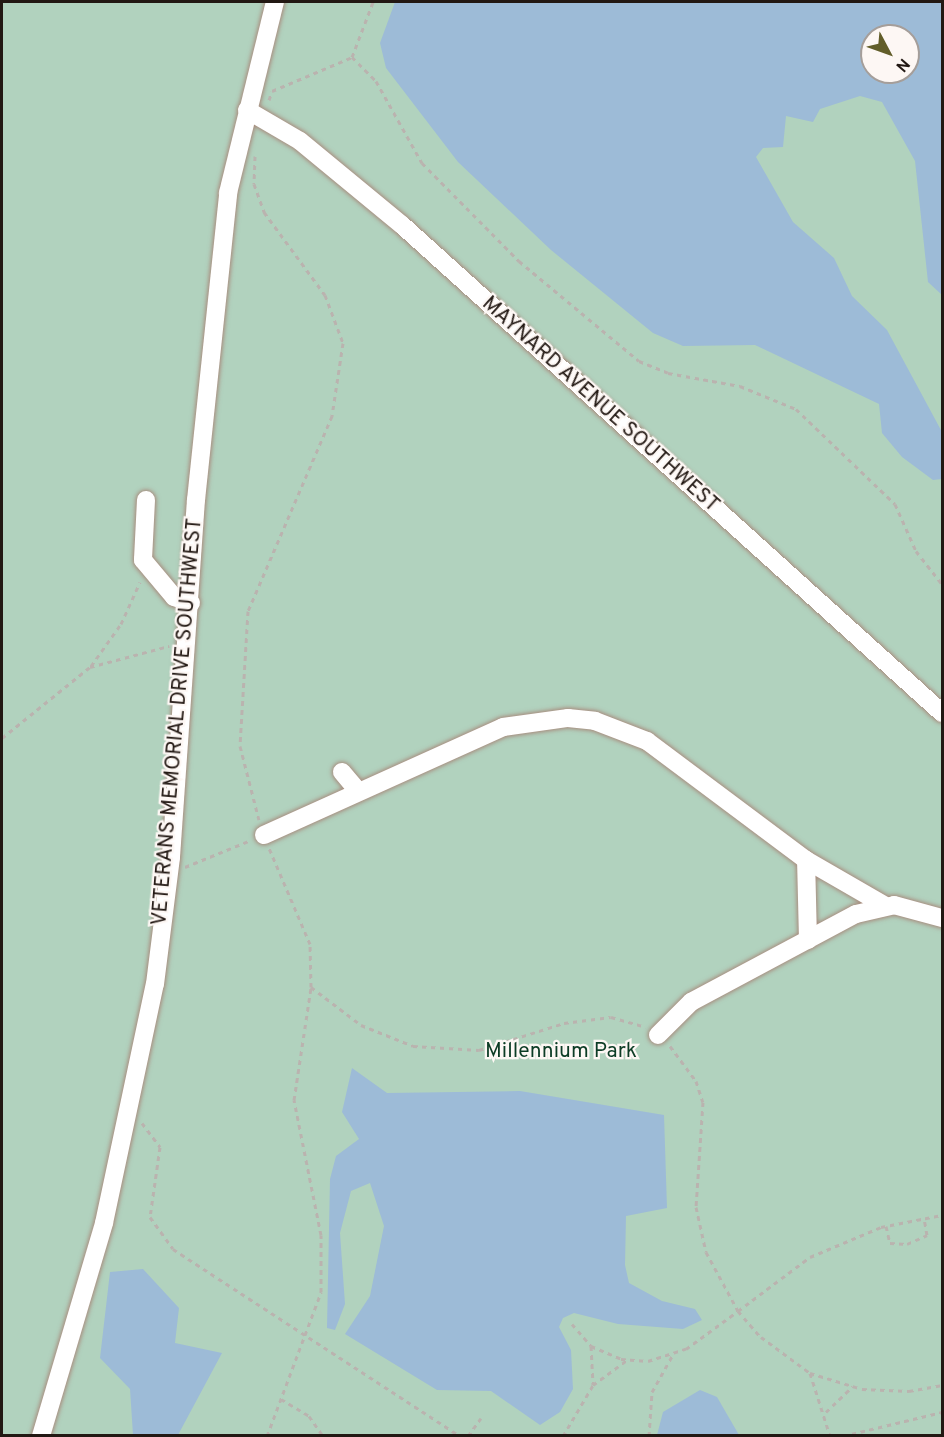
<!DOCTYPE html>
<style>
body{margin:0}
#map{position:relative;width:944px;height:1437px;overflow:hidden;background:#fdf7f4;font-family:Overpass,sans-serif}
div>[style]{position:absolute}
[style*='--x']{left:calc(var(--x)*1px);top:calc(var(--y)*1px);width:calc(var(--w)*1px);rotate:calc(var(--a)*1deg)}
.green>*{inset:0;background:#b1d2be}
.water>*{inset:0;background:#9dbbd7}
.path>*{height:3px;margin-top:-1.5px;transform-origin:0;background:repeating-linear-gradient(90deg,#bab3af 0 4.5px,transparent 0 9px)}
.roads{filter:drop-shadow(0 0 2px #a88e80) drop-shadow(0 0 2px #a88e80)}
.minor>*{height:18px;margin:-9px;padding:0 9px;transform-origin:9px;border-radius:9px;background:#fff}
span{translate:-50% -50%;white-space:nowrap;text-align:center;line-height:1.15;-webkit-text-stroke:4.5px #fdf7f4;paint-order:stroke}
.street-label{font-size:21px;color:#221813}
.park-label{font-size:21px;color:#0c3c25}
.frame{position:absolute;inset:0;border:3px solid #221813;pointer-events:none}
.north{position:absolute;left:860px;top:24px;width:60px;height:60px;box-sizing:border-box;background:#fdf7f4;border:2px solid #a59e9a;border-radius:50%;rotate:131deg;font-size:16px;font-weight:700;line-height:24px;text-align:center;color:#221813}
.north::after{content:'';display:block;margin:auto;width:21px;height:27px;background:#625d29;clip-path:polygon(50% 0,100% 100%,50% 72%,0 100%)}
</style>
<div id="map">
<div class="green">
<div style="clip-path:polygon(evenodd,2px 2px,942px 2px,942px 1435px,2px 1435px,2px 2px,872px 36px,908px 36px,908px 72px,872px 72px,872px 36px)"></div>
</div>
<div class="water">
<div style="clip-path:polygon(evenodd,395px 2px,942px 2px,942px 295px,928px 282px,915px 161px,882px 102px,860px 96px,820px 109px,813px 122px,786px 116px,783px 147px,763px 148px,756px 157px,793px 222px,834px 258px,852px 296px,887px 330px,942px 432px,942px 479px,933px 480px,902px 457px,882px 433px,879px 404px,755px 345px,683px 346px,653px 333px,551px 250px,458px 162px,386px 68px,380px 43px,395px 2px,872px 36px,908px 36px,908px 72px,872px 72px,872px 36px)"></div>
<div style="clip-path:polygon(352px 1068px,387px 1093px,520px 1091px,664px 1115px,667px 1208px,626px 1216px,625px 1265px,629px 1283px,662px 1301px,695px 1309px,702px 1320px,683px 1329px,618px 1324px,574px 1313px,563px 1318px,559px 1327px,571px 1350px,573px 1389px,560px 1412px,540px 1425px,491px 1391px,437px 1390px,345px 1334px,370px 1296px,384px 1226px,370px 1183px,351px 1191px,340px 1233px,345px 1304px,335px 1330px,327px 1328px,330px 1179px,336px 1156px,359px 1139px,342px 1112px)"></div>
<div style="clip-path:polygon(143px 1269px,179px 1308px,175px 1343px,222px 1353px,178px 1435px,133px 1435px,130px 1389px,100px 1358px,110px 1272px)"></div>
<div style="clip-path:polygon(700px 1390px,717px 1397px,739px 1435px,657px 1435px,663px 1412px)"></div>
</div>
<div class="path">
<div style="--x:352;--y:57;--w:34;--a:45"></div>
<div style="--x:376;--y:81;--w:94;--a:60.7"></div>
<div style="--x:422;--y:163;--w:138;--a:45.3"></div>
<div style="--x:519;--y:261;--w:156;--a:39.8"></div>
<div style="--x:639;--y:361;--w:31;--a:22"></div>
<div style="--x:668;--y:373;--w:73;--a:10.2"></div>
<div style="--x:740;--y:386;--w:61;--a:22.3"></div>
<div style="--x:796;--y:409;--w:137;--a:43.8"></div>
<div style="--x:895;--y:504;--w:51;--a:65.9"></div>
<div style="--x:916;--y:551;--w:42;--a:51.8"></div>
<div style="--x:352;--y:57;--w:59;--a:-69.1"></div>
<div style="--x:269;--y:100;--w:9;--a:-72"></div>
<div style="--x:272;--y:91;--w:87;--a:-23"></div>
<div style="--x:255;--y:156;--w:28;--a:92"></div>
<div style="--x:254;--y:184;--w:30;--a:70"></div>
<div style="--x:264;--y:212;--w:103;--a:53.7"></div>
<div style="--x:325;--y:295;--w:51;--a:69.4"></div>
<div style="--x:343;--y:343;--w:74;--a:98.6"></div>
<div style="--x:332;--y:416;--w:212;--a:113.3"></div>
<div style="--x:248;--y:611;--w:135;--a:93.4"></div>
<div style="--x:240;--y:746;--w:76;--a:75.6"></div>
<div style="--x:91;--y:666;--w:52;--a:-54.5"></div>
<div style="--x:121;--y:624;--w:46;--a:-65.7"></div>
<div style="--x:2;--y:738;--w:113;--a:-38.9"></div>
<div style="--x:90;--y:667;--w:82;--a:-14.9"></div>
<div style="--x:185;--y:867;--w:71;--a:-22.2"></div>
<div style="--x:311;--y:987;--w:63;--a:37.2"></div>
<div style="--x:361;--y:1025;--w:56;--a:22"></div>
<div style="--x:413;--y:1046;--w:66;--a:3.5"></div>
<div style="--x:479;--y:1050;--w:89;--a:-17.6"></div>
<div style="--x:564;--y:1023;--w:47;--a:-7.3"></div>
<div style="--x:611;--y:1017;--w:36;--a:16"></div>
<div style="--x:670;--y:1046;--w:44;--a:53.4"></div>
<div style="--x:696;--y:1081;--w:22;--a:72"></div>
<div style="--x:703;--y:1102;--w:105;--a:93.8"></div>
<div style="--x:696;--y:1207;--w:46;--a:77.5"></div>
<div style="--x:706;--y:1252;--w:67;--a:61.5"></div>
<div style="--x:738;--y:1311;--w:90;--a:-36.9"></div>
<div style="--x:810;--y:1257;--w:77;--a:-22.9"></div>
<div style="--x:881;--y:1227;--w:62;--a:-11.1"></div>
<div style="--x:142;--y:1123;--w:30;--a:53"></div>
<div style="--x:160;--y:1147;--w:71;--a:98.1"></div>
<div style="--x:150;--y:1217;--w:39;--a:54"></div>
<div style="--x:173;--y:1249;--w:343;--a:33.1"></div>
<div style="--x:886;--y:1226;--w:17;--a:77"></div>
<div style="--x:890;--y:1243;--w:17;--a:3"></div>
<div style="--x:907;--y:1244;--w:22;--a:-24"></div>
<div style="--x:927;--y:1235;--w:17;--a:-100"></div>
<div style="--x:572;--y:1324;--w:29;--a:49"></div>
<div style="--x:591;--y:1346;--w:33;--a:23"></div>
<div style="--x:621;--y:1359;--w:27;--a:4"></div>
<div style="--x:648;--y:1361;--w:40;--a:-18"></div>
<div style="--x:686;--y:1349;--w:64;--a:-36.2"></div>
<div style="--x:738;--y:1311;--w:35;--a:49"></div>
<div style="--x:761;--y:1337;--w:61;--a:36.3"></div>
<div style="--x:810;--y:1373;--w:54;--a:17.1"></div>
<div style="--x:862;--y:1389;--w:47;--a:2.4"></div>
<div style="--x:909;--y:1391;--w:34;--a:-10"></div>
<div style="--x:591;--y:1346;--w:39;--a:87"></div>
<div style="--x:593;--y:1385;--w:42;--a:-36.3"></div>
<div style="--x:810;--y:1373;--w:66;--a:72.4"></div>
<div style="--x:281;--y:1399;--w:33;--a:31"></div>
<div style="--x:309;--y:1416;--w:24;--a:55"></div>
<div style="--x:826;--y:1412;--w:37;--a:-44"></div>
<div style="--x:267;--y:1436;--w:154;--a:-69.4"></div>
<div style="--x:321;--y:1292;--w:57;--a:-90"></div>
<div style="--x:321;--y:1235;--w:138;--a:-101.3"></div>
<div style="--x:294;--y:1100;--w:114;--a:-81.4"></div>
<div style="--x:311;--y:987;--w:43;--a:-91.3"></div>
<div style="--x:310;--y:944;--w:104;--a:-113.1"></div>
<div style="--x:468;--y:1436;--w:22;--a:-54"></div>
<div style="--x:563;--y:1436;--w:59;--a:-59.5"></div>
<div style="--x:649;--y:1436;--w:44;--a:-86.1"></div>
<div style="--x:652;--y:1392;--w:41;--a:-60.9"></div>
<div style="--x:843;--y:1436;--w:102;--a:-13.6"></div>
</div>
<div class="roads">
<div class="minor">
<div style="--x:247;--y:110;--w:61;--a:30.3"></div>
<div style="--x:300;--y:141;--w:132;--a:39.5"></div>
<div style="--x:402;--y:225;--w:728;--a:42.1"></div>
<div style="--x:146;--y:500;--w:60;--a:92.9"></div>
<div style="--x:143;--y:560;--w:48;--a:50"></div>
<div style="--x:174;--y:597;--w:18;--a:19"></div>
<div style="--x:342;--y:772;--w:23;--a:50"></div>
<div style="--x:264;--y:835;--w:262;--a:-24.3"></div>
<div style="--x:503;--y:727;--w:66;--a:-7.9"></div>
<div style="--x:568;--y:718;--w:27;--a:6"></div>
<div style="--x:595;--y:721;--w:56;--a:21"></div>
<div style="--x:647;--y:741;--w:199;--a:36.8"></div>
<div style="--x:808;--y:940;--w:80;--a:-91.4"></div>
<div style="--x:806;--y:860;--w:90;--a:30"></div>
<div style="--x:658;--y:1035;--w:47;--a:-45"></div>
<div style="--x:691;--y:1002;--w:187;--a:-28.1"></div>
<div style="--x:856;--y:914;--w:39;--a:-13"></div>
<div style="--x:894;--y:905;--w:50;--a:15.2"></div>
<div style="--x:41;--y:1436;--w:222;--a:-73.5"></div>
<div style="--x:104;--y:1223;--w:244;--a:-78"></div>
<div style="--x:155;--y:984;--w:128;--a:-82.8"></div>
<div style="--x:171;--y:857;--w:358;--a:-86"></div>
<div style="--x:196;--y:500;--w:309;--a:-84"></div>
<div style="--x:228;--y:193;--w:197;--a:-76.2"></div>
</div>
</div>
<div class="street-label">
<span style="left:600px;top:405px;rotate:42deg">MAYNARD AVENUE SOUTHWEST</span>
<span style="left:178px;top:722px;rotate:-85deg">VETERANS MEMORIAL DRIVE SOUTHWEST</span>
</div>
<div class="park-label">
<span style="left:561px;top:1052px">Millennium Park</span>
</div>
<div class="frame"></div>
<div class="north">N</div>
</div>
